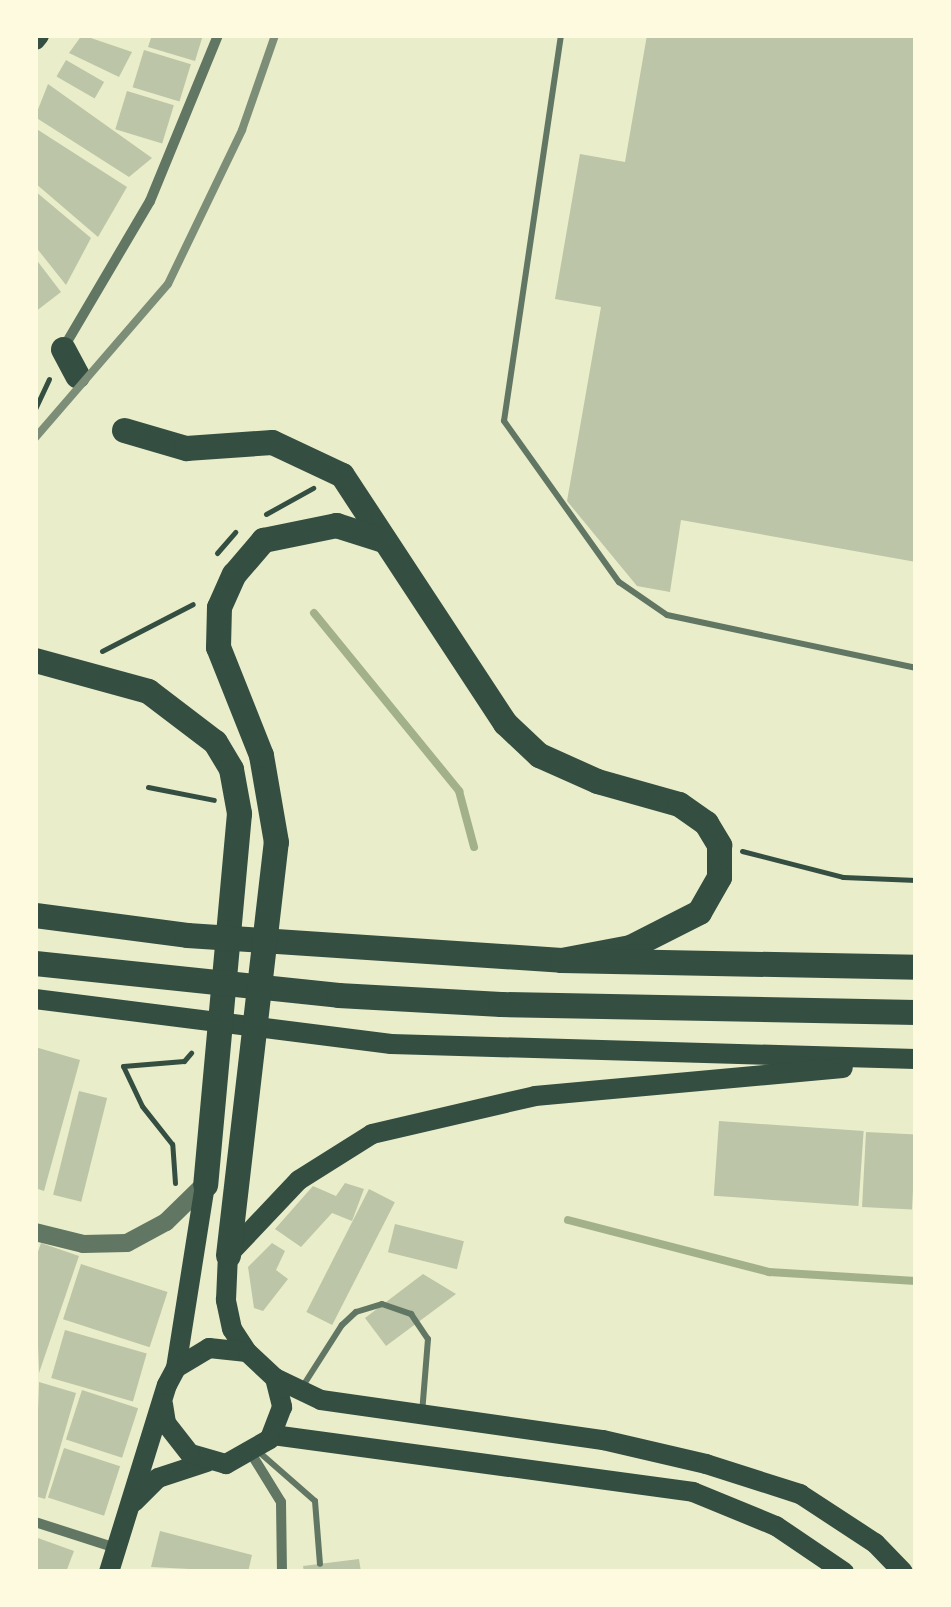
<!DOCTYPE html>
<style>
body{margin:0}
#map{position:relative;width:951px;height:1607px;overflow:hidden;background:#e9edc9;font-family:Ubuntu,sans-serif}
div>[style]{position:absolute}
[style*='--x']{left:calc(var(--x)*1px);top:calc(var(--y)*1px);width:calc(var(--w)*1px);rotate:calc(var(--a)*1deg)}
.stream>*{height:8px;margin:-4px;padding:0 4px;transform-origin:4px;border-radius:4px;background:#a3b18a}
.building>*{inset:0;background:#bcc5a7;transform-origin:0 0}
.path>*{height:5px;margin:-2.5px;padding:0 2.5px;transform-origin:2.5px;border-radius:2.5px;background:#344e41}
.service>*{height:6px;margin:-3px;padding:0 3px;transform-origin:3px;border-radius:3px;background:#617663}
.minor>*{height:10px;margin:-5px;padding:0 5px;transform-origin:5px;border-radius:5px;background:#617663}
.tertiary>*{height:18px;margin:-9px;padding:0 9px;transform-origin:9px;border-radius:9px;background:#617663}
.secondary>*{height:20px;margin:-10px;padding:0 10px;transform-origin:10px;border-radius:10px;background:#344e41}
.primary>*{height:22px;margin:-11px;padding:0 11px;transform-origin:11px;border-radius:11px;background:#344e41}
.motorway>*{height:25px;margin:-12.5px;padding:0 12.5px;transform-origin:12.5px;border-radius:12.5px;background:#344e41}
.rail>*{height:8px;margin:-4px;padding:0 4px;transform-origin:4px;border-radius:4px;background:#7c8e77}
span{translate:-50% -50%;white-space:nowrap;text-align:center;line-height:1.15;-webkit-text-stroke:8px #fefae0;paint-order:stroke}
.frame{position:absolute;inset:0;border:38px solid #fefae0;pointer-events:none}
</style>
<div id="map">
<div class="stream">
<div style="--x:314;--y:613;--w:230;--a:50.8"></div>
<div style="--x:459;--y:791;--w:58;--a:75"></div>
<div style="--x:568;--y:1220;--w:208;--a:14.5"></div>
<div style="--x:769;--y:1272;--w:147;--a:3.5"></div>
</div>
<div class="building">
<div style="clip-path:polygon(82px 35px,132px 52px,119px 77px,69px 53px)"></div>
<div style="clip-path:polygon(152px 35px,203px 35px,195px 61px,148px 47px)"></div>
<div style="clip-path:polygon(647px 35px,916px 35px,916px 562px,681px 520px,670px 592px,637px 586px,567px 501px,601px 307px,555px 299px,580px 154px,625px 162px)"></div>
<div style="left:144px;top:50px;width:49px;height:39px;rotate:17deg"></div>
<div style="left:66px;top:60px;width:44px;height:19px;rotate:30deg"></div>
<div style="clip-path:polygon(48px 84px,152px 158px,129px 177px,35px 117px)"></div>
<div style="left:127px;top:91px;width:49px;height:40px;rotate:17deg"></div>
<div style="clip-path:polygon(35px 128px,127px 187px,98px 237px,35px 183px)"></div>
<div style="clip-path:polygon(35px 191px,91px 238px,66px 285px,35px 246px)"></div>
<div style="clip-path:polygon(35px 258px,61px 292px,35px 312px)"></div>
<div style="clip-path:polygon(35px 1047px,80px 1060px,44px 1191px,35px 1188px)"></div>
<div style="left:79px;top:1091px;width:29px;height:107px;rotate:14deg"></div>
<div style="left:719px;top:1121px;width:145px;height:75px;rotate:4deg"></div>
<div style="left:866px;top:1132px;width:50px;height:75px;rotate:3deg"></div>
<div style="clip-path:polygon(345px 1183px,364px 1189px,352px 1221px,332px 1213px,301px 1247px,275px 1229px,313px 1186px,336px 1196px)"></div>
<div style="left:369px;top:1189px;width:29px;height:138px;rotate:27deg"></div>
<div style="left:395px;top:1224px;width:71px;height:29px;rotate:14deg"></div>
<div style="clip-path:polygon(41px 1243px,79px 1256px,39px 1373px,35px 1260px)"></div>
<div style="clip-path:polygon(272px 1243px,285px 1251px,276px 1270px,288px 1279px,263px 1311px,254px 1308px,248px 1267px)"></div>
<div style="left:81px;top:1264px;width:91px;height:58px;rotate:18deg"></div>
<div style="clip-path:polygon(423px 1274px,456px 1294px,386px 1346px,365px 1318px)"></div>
<div style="left:65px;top:1330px;width:85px;height:50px;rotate:16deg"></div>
<div style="clip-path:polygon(39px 1382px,76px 1393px,45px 1499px,35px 1496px)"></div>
<div style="left:82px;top:1390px;width:59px;height:52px;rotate:18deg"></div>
<div style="left:64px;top:1448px;width:59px;height:52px;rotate:18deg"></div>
<div style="clip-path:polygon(160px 1531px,252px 1555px,248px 1572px,151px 1567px)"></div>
<div style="clip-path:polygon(35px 1537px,74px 1551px,66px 1572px,35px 1572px)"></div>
<div style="clip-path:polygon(359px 1559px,361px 1572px,304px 1572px,303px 1566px)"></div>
</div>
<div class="path">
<div style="--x:35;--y:409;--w:33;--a:-65"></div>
<div style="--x:266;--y:514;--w:54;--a:-29"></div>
<div style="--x:217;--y:553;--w:28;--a:-49"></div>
<div style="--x:102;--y:651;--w:102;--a:-27.3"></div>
<div style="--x:148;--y:787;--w:67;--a:11.1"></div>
<div style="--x:742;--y:851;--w:104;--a:14.4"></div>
<div style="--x:843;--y:877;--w:73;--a:2.4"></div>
<div style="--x:175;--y:1183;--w:39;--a:-94"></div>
<div style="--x:172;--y:1144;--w:48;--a:-128.3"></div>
<div style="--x:142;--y:1106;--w:44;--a:-115.4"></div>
<div style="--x:123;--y:1066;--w:61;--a:-4.7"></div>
<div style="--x:184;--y:1061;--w:11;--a:-49"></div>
</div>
<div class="service">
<div style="--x:561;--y:35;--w:390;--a:98.4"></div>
<div style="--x:504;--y:421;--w:198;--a:54.5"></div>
<div style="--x:619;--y:582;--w:58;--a:34.5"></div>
<div style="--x:667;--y:615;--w:255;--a:12"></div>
<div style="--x:301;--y:1389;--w:76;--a:-57.4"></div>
<div style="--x:342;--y:1325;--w:19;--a:-43"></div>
<div style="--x:356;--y:1312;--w:27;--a:-17"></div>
<div style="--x:382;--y:1304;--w:31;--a:19"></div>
<div style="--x:411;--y:1314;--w:30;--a:56"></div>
<div style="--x:428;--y:1339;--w:74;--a:94.6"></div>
<div style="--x:259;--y:1452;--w:74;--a:41.2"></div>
<div style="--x:315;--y:1501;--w:63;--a:85.5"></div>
</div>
<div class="minor">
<div style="--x:64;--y:347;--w:169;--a:-59.5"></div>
<div style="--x:150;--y:201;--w:179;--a:-67.7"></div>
<div style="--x:252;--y:1455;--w:55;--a:58.3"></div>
<div style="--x:281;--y:1502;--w:70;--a:89.2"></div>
<div style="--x:35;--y:1522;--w:85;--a:17.8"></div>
</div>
<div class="tertiary">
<div style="--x:35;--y:1232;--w:49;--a:14"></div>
<div style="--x:83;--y:1244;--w:44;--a:-1.3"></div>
<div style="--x:127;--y:1243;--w:44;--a:-28.3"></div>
<div style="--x:166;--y:1222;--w:54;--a:-44.3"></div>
</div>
<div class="secondary">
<div style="--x:35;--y:999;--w:359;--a:7.2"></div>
<div style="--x:391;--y:1044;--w:525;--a:1.64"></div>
<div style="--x:247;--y:1352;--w:27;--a:-123"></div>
<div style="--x:232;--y:1329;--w:30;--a:-102"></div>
<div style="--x:226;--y:1300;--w:45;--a:-87.5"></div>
<div style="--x:228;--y:1255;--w:103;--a:-46.6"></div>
<div style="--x:299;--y:1180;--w:86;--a:-32.2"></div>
<div style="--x:372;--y:1134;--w:167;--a:-13.1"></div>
<div style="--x:535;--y:1096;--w:309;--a:-5.2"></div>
<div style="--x:176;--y:1368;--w:186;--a:-81"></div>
<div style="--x:275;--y:1378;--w:51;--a:25.6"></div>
<div style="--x:321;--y:1400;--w:285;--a:8.1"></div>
<div style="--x:603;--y:1440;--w:106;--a:13.1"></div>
<div style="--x:706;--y:1464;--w:99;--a:17.7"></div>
<div style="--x:800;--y:1494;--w:90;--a:33.2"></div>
<div style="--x:875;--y:1543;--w:40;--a:46"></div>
<div style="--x:273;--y:1435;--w:424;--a:7.7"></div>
<div style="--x:693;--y:1492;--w:90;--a:22.3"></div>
<div style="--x:776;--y:1526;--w:82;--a:34.1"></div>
<div style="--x:134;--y:1502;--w:34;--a:-45"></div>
<div style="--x:158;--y:1478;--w:52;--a:-18.1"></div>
<div style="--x:109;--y:1572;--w:196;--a:-72.8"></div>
<div style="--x:167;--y:1385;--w:19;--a:-62"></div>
<div style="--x:176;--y:1368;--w:39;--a:-31"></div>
<div style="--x:209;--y:1348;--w:38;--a:6"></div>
<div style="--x:247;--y:1352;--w:38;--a:43"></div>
<div style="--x:275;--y:1378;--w:30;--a:76"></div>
<div style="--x:282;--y:1407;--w:34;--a:111"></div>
<div style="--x:270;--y:1439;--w:51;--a:150.4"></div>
<div style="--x:226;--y:1464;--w:37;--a:-164"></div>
<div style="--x:190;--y:1454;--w:39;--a:-128"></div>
<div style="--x:166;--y:1423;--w:19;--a:-99"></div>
</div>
<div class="primary">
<div style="--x:35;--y:39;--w:5;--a:-53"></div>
</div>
<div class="motorway">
<div style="--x:63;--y:349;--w:30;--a:62"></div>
<div style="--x:124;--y:430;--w:65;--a:16.2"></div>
<div style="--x:186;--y:448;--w:86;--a:-4"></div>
<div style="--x:272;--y:442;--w:77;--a:25.2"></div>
<div style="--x:342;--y:475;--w:297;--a:56.7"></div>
<div style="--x:505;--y:723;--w:47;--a:43.3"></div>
<div style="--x:539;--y:755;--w:64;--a:24.1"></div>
<div style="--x:597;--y:781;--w:85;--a:15.7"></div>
<div style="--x:679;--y:804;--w:33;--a:35"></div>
<div style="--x:706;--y:823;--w:26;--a:59"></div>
<div style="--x:719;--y:845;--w:32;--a:90"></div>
<div style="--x:719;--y:877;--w:40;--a:119.7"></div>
<div style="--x:699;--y:912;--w:77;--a:153.1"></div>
<div style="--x:630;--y:947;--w:70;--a:169.3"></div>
<div style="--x:35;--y:660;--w:117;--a:15.3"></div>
<div style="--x:148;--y:691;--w:84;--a:37.3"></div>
<div style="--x:215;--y:742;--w:31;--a:59"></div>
<div style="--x:231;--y:769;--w:45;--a:79.7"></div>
<div style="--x:239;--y:813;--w:373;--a:95.2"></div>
<div style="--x:35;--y:915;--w:153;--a:7.5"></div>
<div style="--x:187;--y:935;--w:375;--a:3.8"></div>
<div style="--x:561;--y:960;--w:355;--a:1.1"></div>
<div style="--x:35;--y:963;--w:305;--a:6"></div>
<div style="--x:338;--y:995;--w:163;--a:3.2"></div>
<div style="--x:501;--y:1004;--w:415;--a:1.1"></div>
<div style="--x:228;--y:1255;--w:416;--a:-83.4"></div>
<div style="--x:276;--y:842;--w:88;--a:-99.8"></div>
<div style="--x:261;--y:755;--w:116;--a:-111.7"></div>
<div style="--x:218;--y:647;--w:40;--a:-88.6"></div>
<div style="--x:219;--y:607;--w:36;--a:-66"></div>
<div style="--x:234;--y:574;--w:45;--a:-49.5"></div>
<div style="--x:263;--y:540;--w:75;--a:-11.6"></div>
<div style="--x:336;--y:525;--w:49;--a:17.7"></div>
</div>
<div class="rail">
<div style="--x:35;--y:438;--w:203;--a:-49.2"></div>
<div style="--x:168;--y:284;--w:171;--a:-64.3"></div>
<div style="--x:242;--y:130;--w:101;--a:-70.8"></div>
</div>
<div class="frame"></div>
</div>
